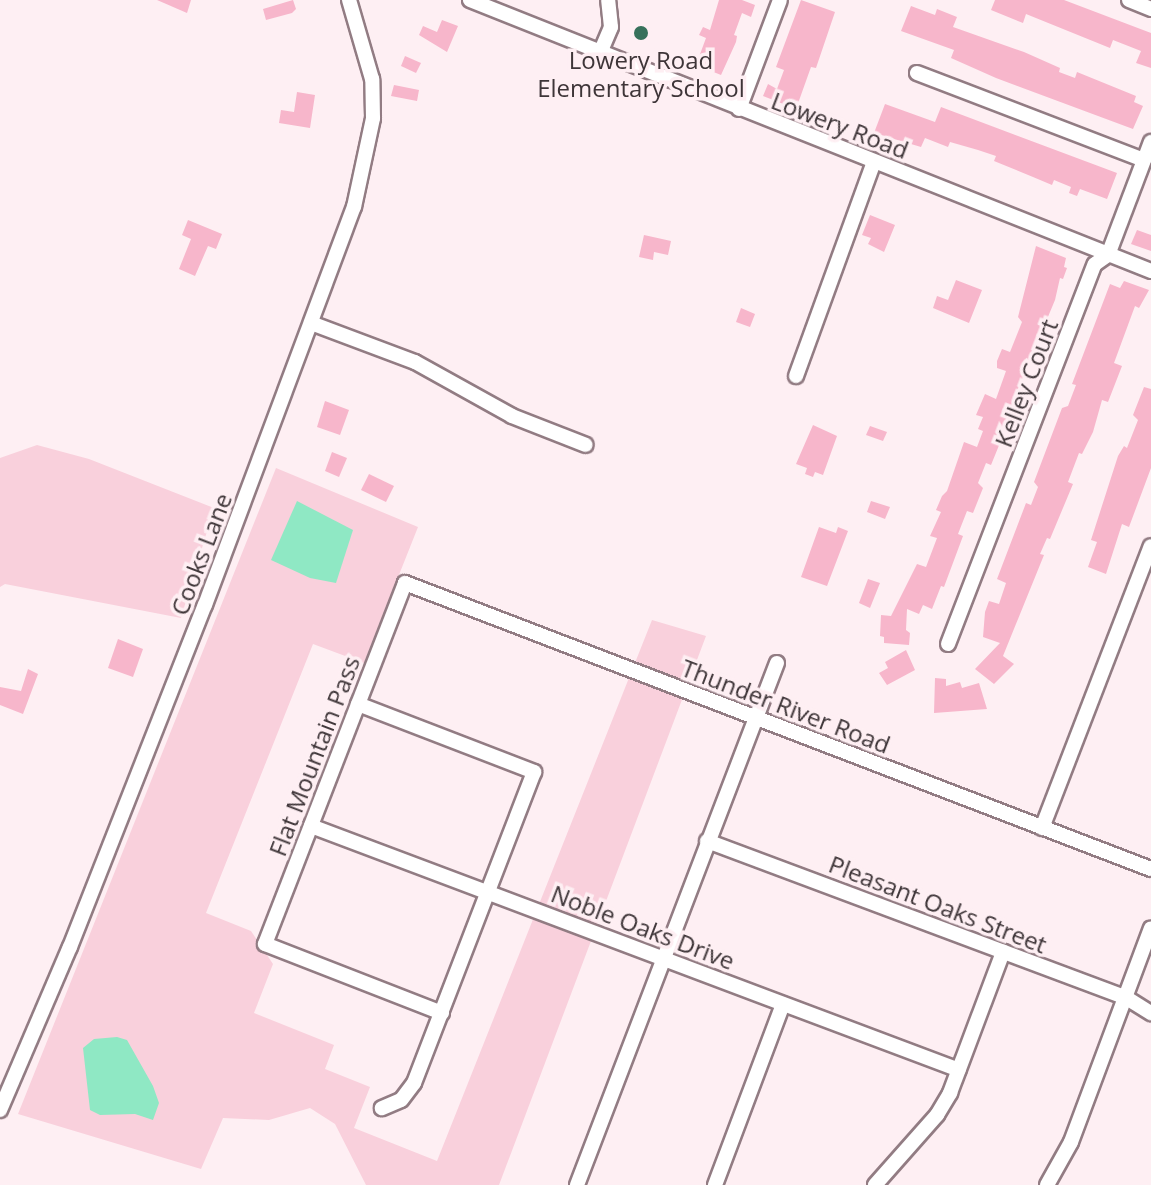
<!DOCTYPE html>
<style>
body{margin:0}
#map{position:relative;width:1151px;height:1185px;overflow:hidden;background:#feeff3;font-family:"Open Sans",sans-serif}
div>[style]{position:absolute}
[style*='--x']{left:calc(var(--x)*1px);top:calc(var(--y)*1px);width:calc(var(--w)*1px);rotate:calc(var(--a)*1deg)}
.green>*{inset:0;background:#f9d0dc}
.water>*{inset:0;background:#8fe8c4}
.building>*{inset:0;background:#f7b6cb}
.roads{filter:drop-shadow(2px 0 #927c83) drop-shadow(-2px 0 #927c83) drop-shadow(0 2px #927c83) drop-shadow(0 -2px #927c83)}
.minor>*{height:14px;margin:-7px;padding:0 7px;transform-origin:7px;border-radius:7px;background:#fff}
.dots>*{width:22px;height:22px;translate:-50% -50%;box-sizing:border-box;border:4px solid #feeff3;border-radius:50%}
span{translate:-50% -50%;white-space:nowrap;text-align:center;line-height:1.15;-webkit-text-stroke:7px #feeff3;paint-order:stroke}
.poi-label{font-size:24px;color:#3e3538}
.street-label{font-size:24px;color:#3e3538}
</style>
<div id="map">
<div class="green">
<i style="clip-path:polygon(37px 445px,89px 459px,214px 508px,181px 618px,5px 584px,0 587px,0 458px)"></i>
<i style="clip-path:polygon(276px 468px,418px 527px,364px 663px,313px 644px,206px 913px,251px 931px,273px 964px,254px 1013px,334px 1045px,325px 1069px,370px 1087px,354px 1128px,437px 1161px,652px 620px,706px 636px,499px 1185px,366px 1185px,335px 1124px,310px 1108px,269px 1120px,223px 1118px,201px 1169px,18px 1114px)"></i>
</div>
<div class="water">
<i style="clip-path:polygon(297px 501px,353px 530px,336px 583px,310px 578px,271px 560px)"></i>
<i style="clip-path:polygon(117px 1037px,127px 1040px,153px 1086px,159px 1103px,153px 1120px,135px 1114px,100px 1115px,90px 1110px,83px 1048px,94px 1039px)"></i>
</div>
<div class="building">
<i style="clip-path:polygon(157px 0,191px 0,187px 13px)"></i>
<i style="clip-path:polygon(293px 0,296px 9px,292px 13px,266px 20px,263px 9px)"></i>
<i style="clip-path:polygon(719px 0,742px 0,755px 5px,751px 17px,742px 13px,734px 35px,737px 36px,736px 42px,721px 75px,696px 65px,706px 38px,699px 35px,703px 27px,710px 30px)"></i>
<i style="clip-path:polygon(801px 0,835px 12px,816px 68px,811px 67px,796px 109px,763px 96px,768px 84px,777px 89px,784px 70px,776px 67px)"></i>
<i style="clip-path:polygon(995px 0,1064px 0,1151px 33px,1151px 68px,1136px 63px,1141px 51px,1113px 40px,1110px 48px,1026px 14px,1023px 23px,991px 10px)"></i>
<i style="clip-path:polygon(911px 6px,935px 15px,937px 9px,957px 17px,953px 27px,1024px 52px,1060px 68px,1059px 72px,1075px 78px,1077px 72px,1136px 96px,1134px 102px,1143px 106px,1133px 129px,996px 78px,951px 58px,954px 50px,901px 31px)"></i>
<i style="clip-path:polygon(442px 20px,458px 26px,447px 52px,419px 35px,423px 26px,437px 32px)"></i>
<i style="clip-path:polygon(405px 56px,421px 63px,416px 73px,401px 66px)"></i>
<i style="clip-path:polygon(394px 85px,419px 90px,417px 101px,391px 96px)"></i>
<i style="clip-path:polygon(297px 92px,315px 95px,310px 128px,279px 123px,281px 110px,294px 112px)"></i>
<i style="clip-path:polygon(885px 104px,935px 122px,941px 107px,1117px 173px,1107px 199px,1080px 189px,1077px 196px,1069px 193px,1071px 187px,1054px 180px,1052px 185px,1033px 177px,994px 161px,996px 156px,978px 150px,950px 142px,948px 147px,925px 138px,921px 147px,874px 133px)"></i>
<i style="clip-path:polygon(870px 215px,895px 225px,884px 252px,868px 244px,871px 238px,862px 235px)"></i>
<i style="clip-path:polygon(188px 220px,222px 234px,216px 249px,208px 246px,195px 276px,179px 269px,191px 239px,182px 235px)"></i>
<i style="clip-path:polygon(1137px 230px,1151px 235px,1151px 251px,1131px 244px)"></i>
<i style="clip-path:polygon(644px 235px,671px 241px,668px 255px,654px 252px,653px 260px,639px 257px)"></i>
<i style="clip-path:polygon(1036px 246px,1066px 258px,1064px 267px,1067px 268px,1063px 279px,1060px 278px,1055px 300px,1017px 391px,1011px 416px,991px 465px,986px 463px,978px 483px,983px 488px,973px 513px,967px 511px,958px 534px,963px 536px,944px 587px,941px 586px,932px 609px,923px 605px,919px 614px,907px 609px,906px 630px,910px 633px,909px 645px,884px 643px,884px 637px,880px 636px,881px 615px,891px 616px,917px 564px,926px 567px,937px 538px,930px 536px,941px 512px,936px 510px,942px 496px,947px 491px,964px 442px,977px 447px,983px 431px,978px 429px,983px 417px,976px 415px,985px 394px,996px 399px,1006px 371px,997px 368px,997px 361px,1002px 349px,1010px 352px,1022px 322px,1018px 317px)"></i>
<i style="clip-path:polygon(956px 280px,982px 290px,969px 323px,933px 308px,937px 296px,948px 300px)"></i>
<i style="clip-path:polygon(1124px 281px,1149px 290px,1139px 308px,1135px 306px,1114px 363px,1122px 366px,1108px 402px,1102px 400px,1093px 432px,1082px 454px,1079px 453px,1068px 482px,1073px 484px,1050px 539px,1047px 538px,1040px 554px,1044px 555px,1003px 656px,1014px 664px,994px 684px,975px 669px,1000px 643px,983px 637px,985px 612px,989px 601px,999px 604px,1006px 583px,997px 579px,1026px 503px,1031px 505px,1038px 487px,1034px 482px,1062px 408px,1068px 406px,1076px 385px,1072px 384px,1110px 284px,1120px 288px)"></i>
<i style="clip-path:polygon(741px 308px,755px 314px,750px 327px,736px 322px)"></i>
<i style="clip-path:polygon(1144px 387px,1151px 389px,1151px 468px,1129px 527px,1122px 524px,1106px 574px,1088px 567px,1097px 542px,1091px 540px,1118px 456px,1124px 446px,1127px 448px,1138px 420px,1133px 415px)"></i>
<i style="clip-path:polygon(325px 401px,349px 410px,340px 435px,317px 427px)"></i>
<i style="clip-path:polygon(813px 425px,837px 436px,823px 475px,815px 472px,813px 477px,805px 474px,807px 468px,796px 464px)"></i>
<i style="clip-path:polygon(870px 426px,887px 432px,883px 441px,866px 435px)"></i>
<i style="clip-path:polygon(332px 452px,347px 458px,339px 477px,325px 471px)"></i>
<i style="clip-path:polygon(369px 474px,394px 486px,386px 502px,361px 490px)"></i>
<i style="clip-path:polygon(871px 501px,890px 507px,885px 519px,867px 512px)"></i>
<i style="clip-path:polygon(819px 527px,836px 533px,838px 527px,848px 531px,827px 586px,801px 577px)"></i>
<i style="clip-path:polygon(868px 579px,880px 583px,870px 608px,859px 603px)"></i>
<i style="clip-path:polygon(118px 639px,143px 649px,133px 677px,108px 668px)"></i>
<i style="clip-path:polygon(906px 650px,915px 670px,887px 685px,879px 673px,888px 668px,885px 662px)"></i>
<i style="clip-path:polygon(28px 669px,38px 674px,23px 714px,0 705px,0 687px,21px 691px)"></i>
<i style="clip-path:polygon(935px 678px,946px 679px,946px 686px,960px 682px,962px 688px,979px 683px,987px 709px,934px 713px)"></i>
</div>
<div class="roads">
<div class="minor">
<i style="--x:470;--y:0;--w:733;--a:21.7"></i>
<i style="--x:1129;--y:0;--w:24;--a:22"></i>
<i style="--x:600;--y:53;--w:28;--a:-67"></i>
<i style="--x:611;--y:27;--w:27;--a:-96"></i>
<i style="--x:917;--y:73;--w:243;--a:21"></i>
<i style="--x:739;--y:109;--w:116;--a:-69.4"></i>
<i style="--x:311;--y:323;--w:111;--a:20.6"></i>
<i style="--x:415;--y:362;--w:111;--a:29.1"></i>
<i style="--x:512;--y:416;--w:79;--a:21.4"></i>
<i style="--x:796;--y:376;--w:228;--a:-70"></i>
<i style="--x:948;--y:644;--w:407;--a:-68.9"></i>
<i style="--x:1095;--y:264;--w:16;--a:-35"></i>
<i style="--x:1108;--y:255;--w:121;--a:-69.2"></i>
<i style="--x:358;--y:704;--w:189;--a:21.1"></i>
<i style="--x:534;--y:772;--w:333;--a:111.1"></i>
<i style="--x:414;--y:1083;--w:21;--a:127"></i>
<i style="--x:401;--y:1100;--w:21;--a:157"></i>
<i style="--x:311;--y:826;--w:692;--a:20.63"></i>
<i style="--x:1042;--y:828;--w:302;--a:-68.9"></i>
<i style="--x:707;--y:841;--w:446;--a:20.5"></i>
<i style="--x:1125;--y:997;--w:31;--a:32"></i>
<i style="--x:442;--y:1013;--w:190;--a:-158.7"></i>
<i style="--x:265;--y:944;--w:387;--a:-68.8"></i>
<i style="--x:405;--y:583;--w:799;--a:20.98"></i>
<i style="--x:0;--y:1110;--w:177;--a:-66.8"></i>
<i style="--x:70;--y:947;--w:368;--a:-68.5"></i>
<i style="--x:205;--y:605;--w:425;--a:-69.5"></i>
<i style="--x:354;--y:207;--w:91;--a:-77.9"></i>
<i style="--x:373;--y:118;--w:39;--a:-91"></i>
<i style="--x:372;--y:79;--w:82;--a:-106.2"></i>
<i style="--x:577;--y:1185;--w:559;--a:-69.04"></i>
<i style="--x:715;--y:1185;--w:193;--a:-69.4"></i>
<i style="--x:875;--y:1185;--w:94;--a:-48.5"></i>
<i style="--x:937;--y:1115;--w:26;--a:-59"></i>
<i style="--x:950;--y:1093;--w:151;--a:-69.4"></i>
<i style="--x:1047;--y:1185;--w:49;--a:-60.8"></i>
<i style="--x:1071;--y:1142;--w:228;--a:-69.5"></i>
</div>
</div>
<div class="dots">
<i style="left:641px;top:33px;background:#37715b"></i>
</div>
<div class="poi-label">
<span style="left:641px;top:74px">Lowery Road<br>Elementary School</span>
</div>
<div class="street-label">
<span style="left:840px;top:125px;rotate:21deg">Lowery Road</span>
<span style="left:1026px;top:383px;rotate:-69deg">Kelley Court</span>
<span style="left:201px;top:554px;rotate:-69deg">Cooks Lane</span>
<span style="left:786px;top:706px;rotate:21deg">Thunder River Road</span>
<span style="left:314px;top:756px;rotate:-69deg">Flat Mountain Pass</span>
<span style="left:938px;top:904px;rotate:21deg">Pleasant Oaks Street</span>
<span style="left:643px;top:927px;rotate:21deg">Noble Oaks Drive</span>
</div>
</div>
